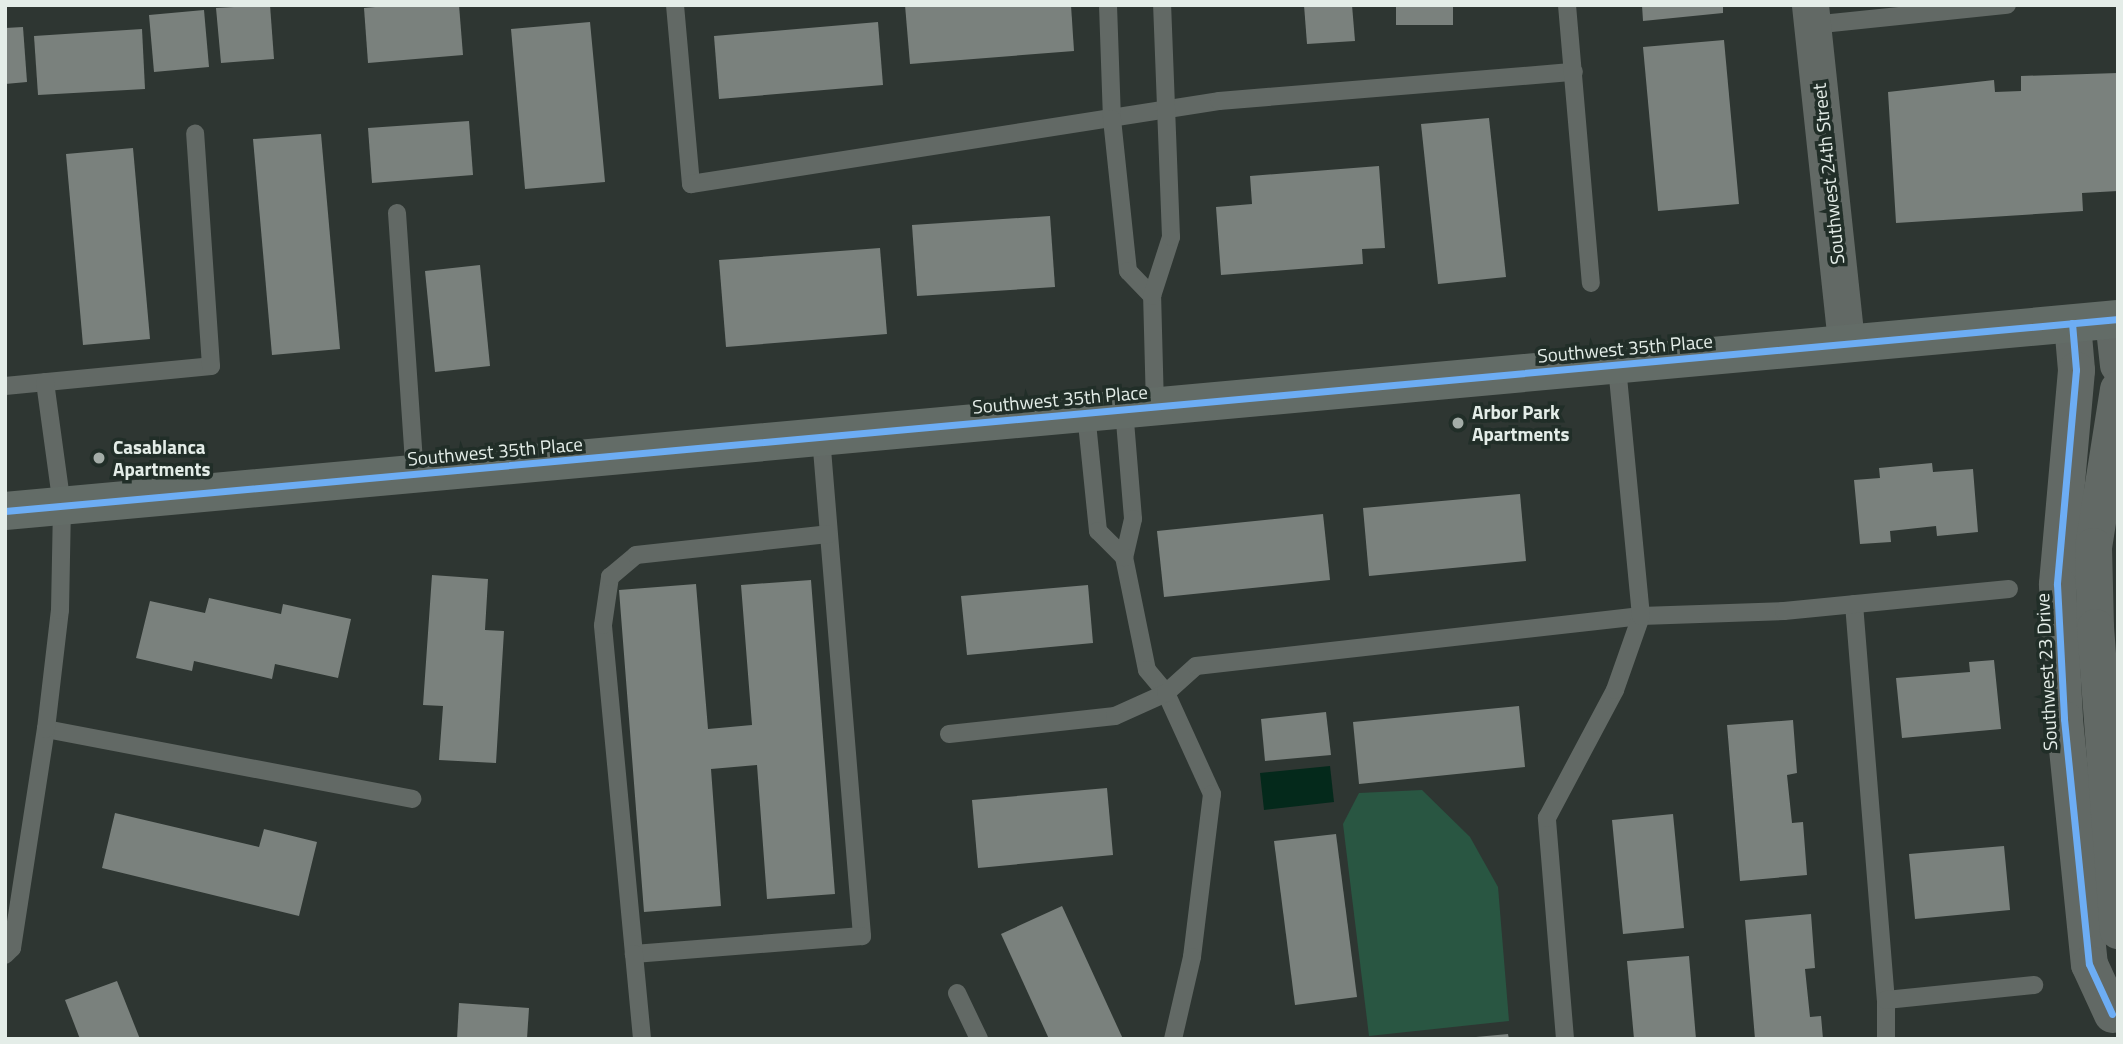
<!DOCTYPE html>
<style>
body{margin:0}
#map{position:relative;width:2123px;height:1044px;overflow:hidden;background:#2e3632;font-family:"Titillium Web",sans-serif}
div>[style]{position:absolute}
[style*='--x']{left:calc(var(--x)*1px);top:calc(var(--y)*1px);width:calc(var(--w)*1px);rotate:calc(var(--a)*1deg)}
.green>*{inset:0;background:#295642}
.water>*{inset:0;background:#04291b}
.building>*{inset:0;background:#7a817d}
.lane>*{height:18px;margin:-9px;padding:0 9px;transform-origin:9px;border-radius:9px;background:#626965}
.street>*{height:37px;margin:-18.5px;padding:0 18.5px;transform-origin:18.5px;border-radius:18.5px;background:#626965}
.secondary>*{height:38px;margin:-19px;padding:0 19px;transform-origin:19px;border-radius:19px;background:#636c67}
.cycleway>*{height:7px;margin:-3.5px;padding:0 3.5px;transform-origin:3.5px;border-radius:3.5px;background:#6dadf4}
.dots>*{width:19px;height:19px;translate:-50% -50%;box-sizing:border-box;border:4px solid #212e28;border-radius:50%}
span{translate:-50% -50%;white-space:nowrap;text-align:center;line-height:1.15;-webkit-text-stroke:7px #212e28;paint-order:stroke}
.street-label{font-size:19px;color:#e4ede8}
.poi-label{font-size:19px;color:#e4ede8;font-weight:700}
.left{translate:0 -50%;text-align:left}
.frame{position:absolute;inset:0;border:7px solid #e4ede8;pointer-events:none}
</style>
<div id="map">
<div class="green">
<i style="clip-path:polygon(1422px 790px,1470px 837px,1498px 887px,1509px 1021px,1369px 1036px,1343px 824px,1359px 793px)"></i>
</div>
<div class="water">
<i style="clip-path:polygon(1330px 766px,1334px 802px,1264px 810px,1260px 773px)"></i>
</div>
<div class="building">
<i style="clip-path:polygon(270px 5px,274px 59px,221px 63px,216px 8px)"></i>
<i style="clip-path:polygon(398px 5px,459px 5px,463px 55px,368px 63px,364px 8px)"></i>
<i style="clip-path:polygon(905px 5px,1071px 5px,1074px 51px,910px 64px)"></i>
<i style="clip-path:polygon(1304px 5px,1352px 5px,1355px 41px,1307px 44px)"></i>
<i style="clip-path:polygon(1396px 5px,1453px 5px,1453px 25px,1396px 25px)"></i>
<i style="clip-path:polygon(1642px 5px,1723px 5px,1723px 13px,1643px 21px)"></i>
<i style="clip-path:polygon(204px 10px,209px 67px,154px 72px,149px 15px)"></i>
<i style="clip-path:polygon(590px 22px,605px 182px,525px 189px,511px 29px)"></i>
<i style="clip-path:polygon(878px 22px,883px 85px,719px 99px,714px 36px)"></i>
<i style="clip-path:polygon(23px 27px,27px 82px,5px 84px,5px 28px)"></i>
<i style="clip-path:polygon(142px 29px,145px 89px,38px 95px,34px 36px)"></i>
<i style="clip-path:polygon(1724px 40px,1739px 204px,1658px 211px,1643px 47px)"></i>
<i style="clip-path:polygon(2118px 73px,2118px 191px,2082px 193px,2083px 211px,1896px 223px,1888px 92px,1994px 80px,1995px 92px,2021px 91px,2021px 76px)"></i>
<i style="clip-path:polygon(1489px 118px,1506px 277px,1438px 284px,1421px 124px)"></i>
<i style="clip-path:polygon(469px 121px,473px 175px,372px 183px,368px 128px)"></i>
<i style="clip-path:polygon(321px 134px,340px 349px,272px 355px,253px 139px)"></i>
<i style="clip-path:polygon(133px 148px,150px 339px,83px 345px,66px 154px)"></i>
<i style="clip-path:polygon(1379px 166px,1385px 248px,1362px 249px,1363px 264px,1221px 275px,1216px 207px,1252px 204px,1250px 176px)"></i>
<i style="clip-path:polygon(1050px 216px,1055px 287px,917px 296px,912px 225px)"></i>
<i style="clip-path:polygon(880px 248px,887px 334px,726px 347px,719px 260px)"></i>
<i style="clip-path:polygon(480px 265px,490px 366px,435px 372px,425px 271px)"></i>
<i style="clip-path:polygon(1932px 463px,1933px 472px,1973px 469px,1978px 532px,1937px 536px,1936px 526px,1890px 531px,1891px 542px,1860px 544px,1854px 480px,1880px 478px,1879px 468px)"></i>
<i style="clip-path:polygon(1520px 494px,1526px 561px,1369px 576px,1363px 508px)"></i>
<i style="clip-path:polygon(1323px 514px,1330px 580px,1164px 597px,1157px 531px)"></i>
<i style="clip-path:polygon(432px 575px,488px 579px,485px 630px,504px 631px,496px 763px,439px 760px,443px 706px,423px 705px)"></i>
<i style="clip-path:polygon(811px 580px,835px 894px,767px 899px,757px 765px,711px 769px,721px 906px,644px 912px,619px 590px,696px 584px,708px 729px,752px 725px,741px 585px)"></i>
<i style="clip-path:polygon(1088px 585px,1093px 643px,967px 655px,961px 596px)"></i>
<i style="clip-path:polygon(209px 598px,281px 614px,283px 604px,351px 619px,338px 678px,275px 664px,272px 679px,194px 661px,192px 671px,136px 658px,150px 601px,205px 613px)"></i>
<i style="clip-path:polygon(1994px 660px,2001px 729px,1902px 738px,1896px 678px,1970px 672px,1969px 662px)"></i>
<i style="clip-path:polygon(1519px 706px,1525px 767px,1359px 784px,1353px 722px)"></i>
<i style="clip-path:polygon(1326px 712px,1331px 755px,1265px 761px,1261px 719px)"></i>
<i style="clip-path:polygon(1793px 720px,1797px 773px,1787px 775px,1792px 823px,1803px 822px,1807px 875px,1740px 881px,1727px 725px)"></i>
<i style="clip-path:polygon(1107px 788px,1113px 855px,978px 868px,972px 800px)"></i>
<i style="clip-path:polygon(115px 813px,259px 847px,264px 829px,317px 842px,299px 916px,102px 868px)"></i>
<i style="clip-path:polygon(1673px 814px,1684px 928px,1623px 934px,1612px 820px)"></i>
<i style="clip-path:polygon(1336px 834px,1357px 997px,1295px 1005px,1274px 841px)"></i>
<i style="clip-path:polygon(2004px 846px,2010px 910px,1915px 919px,1909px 854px)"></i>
<i style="clip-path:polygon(1062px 906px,1123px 1039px,1049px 1039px,1001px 934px)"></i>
<i style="clip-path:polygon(1811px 914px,1815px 968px,1805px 969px,1810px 1017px,1821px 1016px,1823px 1039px,1755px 1039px,1745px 920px)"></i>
<i style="clip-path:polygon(1689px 956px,1696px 1039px,1634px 1039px,1627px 961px)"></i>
<i style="clip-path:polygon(117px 981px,140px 1039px,80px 1039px,65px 1000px)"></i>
<i style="clip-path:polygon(459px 1003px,529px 1008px,527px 1039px,457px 1039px)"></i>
<i style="clip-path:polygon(1508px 1034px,1509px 1039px,1476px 1039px,1476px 1037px)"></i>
</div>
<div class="lane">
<i style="--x:675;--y:5;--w:180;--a:84.9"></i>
<i style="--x:691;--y:184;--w:534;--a:-8.93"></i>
<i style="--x:1219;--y:101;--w:356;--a:-4.7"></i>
<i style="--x:1108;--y:5;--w:114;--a:88"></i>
<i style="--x:1112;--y:119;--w:153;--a:84"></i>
<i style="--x:1128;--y:271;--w:35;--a:46"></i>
<i style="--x:1567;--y:5;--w:279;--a:85.1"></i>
<i style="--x:1812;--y:25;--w:196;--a:-5.9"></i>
<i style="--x:397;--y:213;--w:262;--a:86.1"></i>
<i style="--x:5;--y:386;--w:207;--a:-5.5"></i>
<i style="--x:211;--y:366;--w:233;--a:-93.9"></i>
<i style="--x:1155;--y:407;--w:111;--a:-91.5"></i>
<i style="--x:1152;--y:296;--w:62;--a:-72.1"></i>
<i style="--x:1171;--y:237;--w:232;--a:-92.2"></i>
<i style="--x:1124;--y:409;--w:110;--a:85.3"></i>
<i style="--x:1133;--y:519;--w:39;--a:103"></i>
<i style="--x:1124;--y:557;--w:115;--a:78.5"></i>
<i style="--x:1147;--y:670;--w:30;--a:50"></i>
<i style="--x:1166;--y:693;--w:111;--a:65.5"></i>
<i style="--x:1212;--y:794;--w:164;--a:97"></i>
<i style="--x:1192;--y:957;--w:84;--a:103"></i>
<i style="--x:1086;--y:413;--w:119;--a:84.2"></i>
<i style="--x:1098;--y:531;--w:37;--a:45"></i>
<i style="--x:821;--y:437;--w:501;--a:85.3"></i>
<i style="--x:862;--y:936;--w:229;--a:175.5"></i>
<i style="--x:634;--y:954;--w:330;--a:-95.4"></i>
<i style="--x:603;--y:625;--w:49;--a:-81.7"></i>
<i style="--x:610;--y:577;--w:34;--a:-40"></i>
<i style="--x:636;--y:555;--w:193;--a:-6.2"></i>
<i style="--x:1854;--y:604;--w:397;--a:85.4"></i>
<i style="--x:1886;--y:1000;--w:39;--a:90"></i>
<i style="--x:46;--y:729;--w:373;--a:10.8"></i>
<i style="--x:949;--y:734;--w:167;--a:-6.2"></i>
<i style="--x:1115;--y:716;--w:56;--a:-24.3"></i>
<i style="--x:1166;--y:693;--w:40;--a:-42"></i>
<i style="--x:1196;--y:666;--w:448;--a:-6.4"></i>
<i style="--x:1641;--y:616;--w:143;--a:-2"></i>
<i style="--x:1784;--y:611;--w:226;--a:-5.6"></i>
<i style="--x:634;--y:954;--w:85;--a:84.6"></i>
<i style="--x:5;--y:955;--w:10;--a:-45"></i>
<i style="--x:12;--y:948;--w:222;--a:-81.2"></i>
<i style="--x:46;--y:729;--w:120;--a:-83.3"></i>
<i style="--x:60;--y:610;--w:104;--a:-88.9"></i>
<i style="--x:62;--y:506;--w:125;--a:-97.8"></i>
<i style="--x:957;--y:993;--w:51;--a:64.4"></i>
<i style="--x:1886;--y:1000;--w:149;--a:-5.8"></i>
<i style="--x:1565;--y:1039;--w:222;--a:-94.7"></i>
<i style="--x:1547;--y:818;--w:145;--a:-62"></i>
<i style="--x:1615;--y:690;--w:78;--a:-70.6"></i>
<i style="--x:1641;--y:616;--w:252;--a:-95.5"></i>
</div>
<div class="street">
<i style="--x:1810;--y:5;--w:340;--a:83.9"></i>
<i style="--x:2113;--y:319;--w:46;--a:83.8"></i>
<i style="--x:2072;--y:323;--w:47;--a:85.1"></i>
<i style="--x:2076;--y:370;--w:215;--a:95.1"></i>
<i style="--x:2057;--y:584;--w:135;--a:87"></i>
<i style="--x:2064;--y:719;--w:246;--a:84.2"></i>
<i style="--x:2089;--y:964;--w:55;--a:65.3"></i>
<i style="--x:2118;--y:389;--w:159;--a:99"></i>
<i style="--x:2093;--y:546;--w:81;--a:88.6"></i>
<i style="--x:2095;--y:627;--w:304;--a:85.7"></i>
</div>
<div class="secondary">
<i style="--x:5;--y:511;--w:2122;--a:-5.19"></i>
</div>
<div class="cycleway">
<i style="--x:2072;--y:323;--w:47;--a:85.1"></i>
<i style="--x:2076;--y:370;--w:215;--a:95.1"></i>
<i style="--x:2057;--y:584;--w:135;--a:87"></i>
<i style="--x:2064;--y:719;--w:246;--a:84.2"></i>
<i style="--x:2089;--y:964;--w:55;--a:65.3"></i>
<i style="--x:5;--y:511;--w:2122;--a:-5.19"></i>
</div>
<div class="dots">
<i style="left:1458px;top:423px;background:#a4ada8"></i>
<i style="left:99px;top:458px;background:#a4ada8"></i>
</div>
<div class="street-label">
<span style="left:1828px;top:174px;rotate:-96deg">Southwest 24th Street</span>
<span style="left:1625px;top:348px;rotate:-5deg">Southwest 35th Place</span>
<span style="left:1060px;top:399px;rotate:-5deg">Southwest 35th Place</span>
<span style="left:495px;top:451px;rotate:-5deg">Southwest 35th Place</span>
<span style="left:2046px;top:672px;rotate:-93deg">Southwest 23 Drive</span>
</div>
<div class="poi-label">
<span class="left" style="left:1472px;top:423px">Arbor Park<br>Apartments</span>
<span class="left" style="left:113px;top:458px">Casablanca<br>Apartments</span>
</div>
<div class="frame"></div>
</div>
